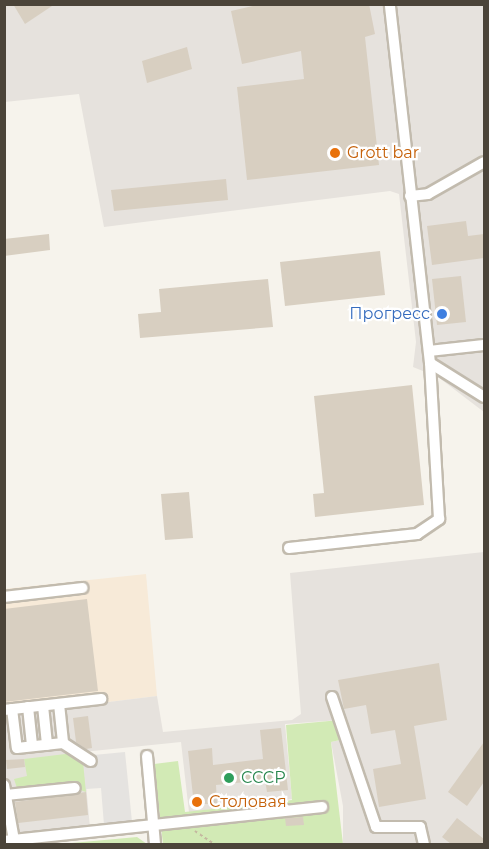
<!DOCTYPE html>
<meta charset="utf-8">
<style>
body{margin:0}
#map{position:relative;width:489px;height:849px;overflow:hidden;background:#f6f3ec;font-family:Montserrat,sans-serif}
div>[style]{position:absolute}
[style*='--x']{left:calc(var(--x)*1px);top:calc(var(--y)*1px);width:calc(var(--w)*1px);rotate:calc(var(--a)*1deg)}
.commercial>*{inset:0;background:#f7ead8}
.industrial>*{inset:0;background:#e6e2dd}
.green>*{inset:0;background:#d2eab5}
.parking>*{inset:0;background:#e5e3e0}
.building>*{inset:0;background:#d8cfc1}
.path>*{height:1.5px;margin-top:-0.75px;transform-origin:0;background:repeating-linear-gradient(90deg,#c4b79f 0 3px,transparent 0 6px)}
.roads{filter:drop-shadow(2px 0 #c2bbae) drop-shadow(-2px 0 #c2bbae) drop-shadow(0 2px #c2bbae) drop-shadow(0 -2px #c2bbae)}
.minor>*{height:10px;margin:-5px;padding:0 5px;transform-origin:5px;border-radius:5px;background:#fff}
.dots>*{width:16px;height:16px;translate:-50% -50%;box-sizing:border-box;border:3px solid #fff;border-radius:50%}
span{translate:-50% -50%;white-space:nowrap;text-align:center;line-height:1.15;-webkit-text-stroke:4.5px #fff;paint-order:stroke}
.food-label{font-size:16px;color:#c56008}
.left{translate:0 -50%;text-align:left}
.shop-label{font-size:16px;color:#366cbe}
.right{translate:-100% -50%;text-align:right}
.leisure-label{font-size:16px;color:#27864d}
.frame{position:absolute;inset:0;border:6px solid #4b4439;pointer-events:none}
</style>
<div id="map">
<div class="commercial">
<i style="clip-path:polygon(146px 574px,157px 696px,5px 715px,4px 589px)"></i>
</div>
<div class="industrial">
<i style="clip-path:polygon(5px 5px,484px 5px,484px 412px,438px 377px,413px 367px,416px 342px,399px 194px,390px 191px,104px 227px,79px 94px,5px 102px)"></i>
<i style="clip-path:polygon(484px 552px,484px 844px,343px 844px,343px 806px,331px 742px,340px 740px,340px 720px,285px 724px,292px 799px,189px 812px,181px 742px,83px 752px,90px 828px,6px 836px,4px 715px,157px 696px,163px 732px,292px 720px,301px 714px,290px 573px)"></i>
</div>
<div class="green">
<i style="clip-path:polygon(340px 720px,340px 740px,331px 742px,343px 844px,163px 844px,154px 764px,178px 761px,185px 812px,292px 800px,286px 725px)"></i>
<i style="clip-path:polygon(82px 752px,86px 792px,74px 788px,19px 794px,14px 779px,27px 776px,24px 759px)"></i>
<i style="clip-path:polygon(137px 837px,147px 844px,61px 844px)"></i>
</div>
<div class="parking">
<i style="clip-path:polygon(125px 752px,132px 822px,104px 825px,101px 788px,86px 789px,83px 756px)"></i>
</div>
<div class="building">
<i style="clip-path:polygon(13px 4px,55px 4px,25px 24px)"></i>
<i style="clip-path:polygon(261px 4px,369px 4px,375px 34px,365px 37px,379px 165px,247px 180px,237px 87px,304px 79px,301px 51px,242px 64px,231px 11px)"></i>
<i style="clip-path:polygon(187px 47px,192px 69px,147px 83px,142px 61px)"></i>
<i style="clip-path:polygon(226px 179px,228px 200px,114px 211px,111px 190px)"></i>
<i style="clip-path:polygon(466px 221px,468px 236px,484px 234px,484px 258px,432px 265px,427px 226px)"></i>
<i style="clip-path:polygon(49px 234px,50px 250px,4px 256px,4px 239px)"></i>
<i style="clip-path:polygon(380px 251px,385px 295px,285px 306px,280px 262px)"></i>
<i style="clip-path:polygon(461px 276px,466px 322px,437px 325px,432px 279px)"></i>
<i style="clip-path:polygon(268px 279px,273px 327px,140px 338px,138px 314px,161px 312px,159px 289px)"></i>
<i style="clip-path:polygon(412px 385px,424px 505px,315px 517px,313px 494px,324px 493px,314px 396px)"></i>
<i style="clip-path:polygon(189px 492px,193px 538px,165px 540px,161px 494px)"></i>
<i style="clip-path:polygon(87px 599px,98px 691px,4px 702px,4px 609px)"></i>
<i style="clip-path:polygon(439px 663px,447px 720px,414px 726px,426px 799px,379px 807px,373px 769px,401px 764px,395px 730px,371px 734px,366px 705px,344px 709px,338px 680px)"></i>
<i style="clip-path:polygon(88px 716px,92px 748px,86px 749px,76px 742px,73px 718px)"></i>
<i style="clip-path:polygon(281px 728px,288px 790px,267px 792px,265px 780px,216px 785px,217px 803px,194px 805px,188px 751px,212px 748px,213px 765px,263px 759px,260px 730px)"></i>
<i style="clip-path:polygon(484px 742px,484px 782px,467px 806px,448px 792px)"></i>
<i style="clip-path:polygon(24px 759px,25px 767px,7px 769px,6px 760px)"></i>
<i style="clip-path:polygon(86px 792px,88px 815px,18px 823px,15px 802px)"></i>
<i style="clip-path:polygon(303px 817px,304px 825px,286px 826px,285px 818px)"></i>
<i style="clip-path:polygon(457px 818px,484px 839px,484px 844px,451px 844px,442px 837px)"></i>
</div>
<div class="path">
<i style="--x:195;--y:831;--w:23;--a:34"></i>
</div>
<div class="roads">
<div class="minor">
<i style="--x:410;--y:196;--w:18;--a:-6"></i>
<i style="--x:428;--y:194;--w:64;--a:-29.7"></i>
<i style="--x:429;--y:351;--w:55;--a:-6.2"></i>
<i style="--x:430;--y:363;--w:64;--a:32.2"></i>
<i style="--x:289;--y:548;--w:129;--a:-6.2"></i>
<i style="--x:417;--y:534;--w:27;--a:-34"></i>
<i style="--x:439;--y:519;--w:156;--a:-93.3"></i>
<i style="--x:430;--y:363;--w:361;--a:-96.4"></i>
<i style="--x:4;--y:597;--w:79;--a:-6.6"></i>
<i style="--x:332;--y:697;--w:137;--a:71.3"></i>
<i style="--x:376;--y:827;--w:44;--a:0"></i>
<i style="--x:420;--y:827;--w:17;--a:77"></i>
<i style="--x:59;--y:704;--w:39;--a:84"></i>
<i style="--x:43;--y:706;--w:39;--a:84"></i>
<i style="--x:28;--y:707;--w:39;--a:84"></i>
<i style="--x:12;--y:709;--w:39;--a:83"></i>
<i style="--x:17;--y:748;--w:46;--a:-6.2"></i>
<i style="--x:63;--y:743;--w:33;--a:33"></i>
<i style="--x:4;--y:710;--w:98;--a:-6.5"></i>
<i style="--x:147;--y:756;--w:88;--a:84.8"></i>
<i style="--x:4;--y:785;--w:56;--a:79.7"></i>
<i style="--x:6;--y:795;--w:69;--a:-5.8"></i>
<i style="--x:4;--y:841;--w:320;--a:-6.1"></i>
</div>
</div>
<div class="dots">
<i style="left:335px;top:153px;background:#e8710a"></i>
<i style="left:442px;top:314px;background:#3f7fe0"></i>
<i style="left:229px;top:778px;background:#2e9e5b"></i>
<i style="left:197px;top:802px;background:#e8710a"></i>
</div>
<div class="food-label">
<span class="left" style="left:347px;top:153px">Grott bar</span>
<span class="left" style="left:209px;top:802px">Столовая</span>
</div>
<div class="shop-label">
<span class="right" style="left:430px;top:314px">Прогресс</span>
</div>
<div class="leisure-label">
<span class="left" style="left:241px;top:778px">СССР</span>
</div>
<div class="frame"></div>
</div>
